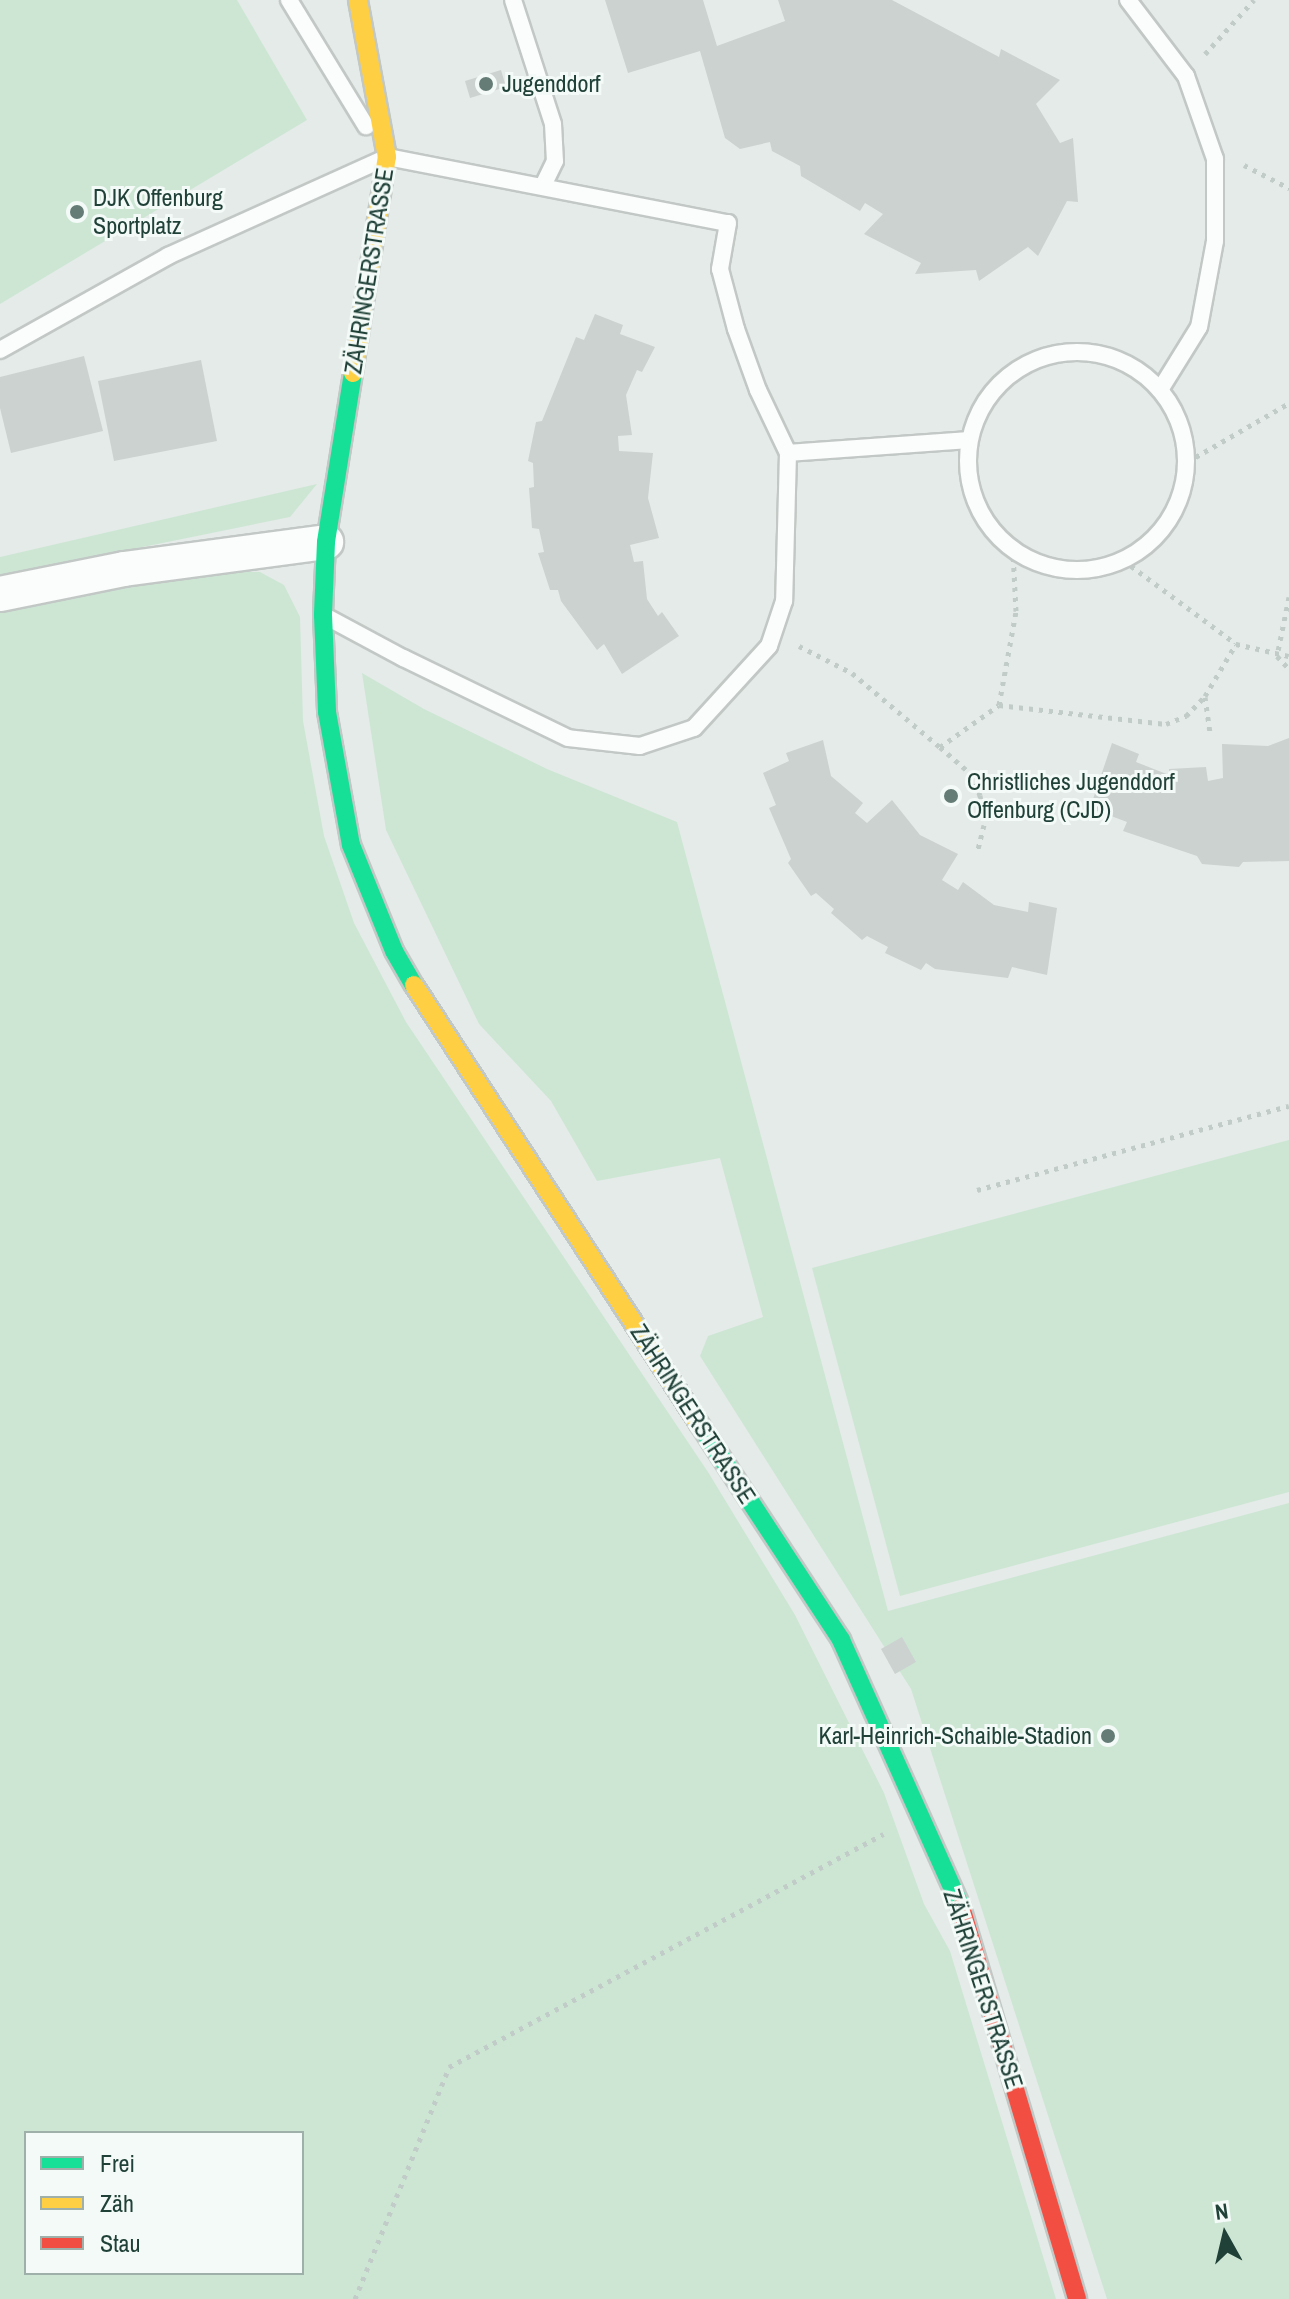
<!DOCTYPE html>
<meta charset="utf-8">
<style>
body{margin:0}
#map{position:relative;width:1289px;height:2299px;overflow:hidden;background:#e5ebe8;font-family:"Archivo Narrow",sans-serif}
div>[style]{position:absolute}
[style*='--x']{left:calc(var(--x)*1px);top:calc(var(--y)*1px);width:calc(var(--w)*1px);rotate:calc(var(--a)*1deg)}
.green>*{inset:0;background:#cde6d4}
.building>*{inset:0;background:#ccd2d0}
.path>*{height:5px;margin-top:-2.5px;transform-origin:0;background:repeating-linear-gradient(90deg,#c1cbc8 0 4px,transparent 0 10px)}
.roads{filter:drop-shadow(2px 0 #c2c8c5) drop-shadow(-2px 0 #c2c8c5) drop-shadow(0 2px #c2c8c5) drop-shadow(0 -2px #c2c8c5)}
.lane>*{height:16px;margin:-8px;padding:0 8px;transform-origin:8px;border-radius:8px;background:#fbfcfc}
.lane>.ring{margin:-8px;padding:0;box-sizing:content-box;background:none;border:16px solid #fbfcfc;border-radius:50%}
.street>*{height:34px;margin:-17px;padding:0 17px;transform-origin:17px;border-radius:17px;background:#fbfcfc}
.fast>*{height:18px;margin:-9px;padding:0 9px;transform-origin:9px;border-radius:9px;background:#16e098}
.slow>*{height:18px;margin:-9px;padding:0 9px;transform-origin:9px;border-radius:9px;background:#ffcf43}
.jam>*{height:18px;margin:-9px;padding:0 9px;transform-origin:9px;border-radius:9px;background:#f24e42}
.dots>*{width:22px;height:22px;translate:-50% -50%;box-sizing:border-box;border:4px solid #f3faf7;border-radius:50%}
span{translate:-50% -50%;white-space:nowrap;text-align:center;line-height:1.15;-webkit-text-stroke:6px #f3faf7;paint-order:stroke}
.poi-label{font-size:24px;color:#204138}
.left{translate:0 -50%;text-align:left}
.right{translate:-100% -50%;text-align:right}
.street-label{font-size:24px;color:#204138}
.legend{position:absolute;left:24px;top:2131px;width:280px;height:144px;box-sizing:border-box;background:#f3faf7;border:2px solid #9fb0ab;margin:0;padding:10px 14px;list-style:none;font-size:24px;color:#204138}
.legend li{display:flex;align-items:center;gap:16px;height:40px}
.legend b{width:40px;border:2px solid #9fb0ab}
.north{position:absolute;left:1185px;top:2195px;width:80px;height:80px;-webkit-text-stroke:6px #f3faf7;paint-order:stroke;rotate:352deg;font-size:22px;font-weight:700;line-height:32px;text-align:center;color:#204138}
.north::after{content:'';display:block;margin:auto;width:28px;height:36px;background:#204138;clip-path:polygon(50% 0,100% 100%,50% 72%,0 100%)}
</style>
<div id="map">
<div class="green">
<i style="clip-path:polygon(0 0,237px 0,307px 120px,0 304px)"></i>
<i style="clip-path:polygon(317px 484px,290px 517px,0 576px,0 557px)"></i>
<i style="clip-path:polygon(evenodd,224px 571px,260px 572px,284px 585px,300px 617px,303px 721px,324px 836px,354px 923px,406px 1022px,708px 1472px,795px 1615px,884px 1793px,924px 1904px,950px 1951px,1056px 2299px,0 2299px,0 608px,118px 585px,224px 571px,26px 2133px,302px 2133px,302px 2273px,26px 2273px,26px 2133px)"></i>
<i style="clip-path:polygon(362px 673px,424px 709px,547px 769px,677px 822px,888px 1611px,1289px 1503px,1289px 2299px,1107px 2299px,911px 1689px,700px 1356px,708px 1336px,763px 1317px,720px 1158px,597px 1181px,551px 1101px,479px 1024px,386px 830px)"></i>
<i style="clip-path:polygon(1289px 1140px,1289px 1492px,900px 1596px,812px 1268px)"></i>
</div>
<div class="building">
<i style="clip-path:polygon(605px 0,703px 0,717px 46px,785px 21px,778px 0,892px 0,999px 57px,1001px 49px,1060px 80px,1036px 104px,1060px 143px,1073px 138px,1078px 202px,1067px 201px,1038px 256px,1028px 247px,979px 281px,976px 270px,915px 274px,921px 263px,864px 234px,883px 214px,865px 203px,860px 211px,801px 176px,800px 166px,772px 151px,770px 142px,740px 149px,725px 138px,700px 51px,628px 73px)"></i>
<i style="clip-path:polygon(501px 70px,506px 87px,470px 98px,465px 81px)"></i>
<i style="clip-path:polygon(595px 314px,623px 325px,620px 334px,655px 347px,642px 372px,637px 370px,626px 395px,632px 435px,618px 436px,619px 451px,653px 453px,648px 498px,659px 538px,630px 545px,634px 562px,643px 561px,647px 599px,658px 616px,662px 612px,679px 636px,622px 674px,604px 644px,597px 650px,561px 601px,558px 590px,550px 590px,538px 553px,544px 552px,539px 529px,532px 528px,529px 488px,534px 487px,533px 463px,528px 461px,536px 422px,542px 421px,576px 337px,584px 340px)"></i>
<i style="clip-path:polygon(84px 356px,103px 431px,11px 453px,0 408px,0 377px)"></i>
<i style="clip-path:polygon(201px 360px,217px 441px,114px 461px,98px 381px)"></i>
<i style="clip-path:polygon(1289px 738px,1289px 861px,1243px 862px,1239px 867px,1202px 864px,1197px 856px,1123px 831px,1127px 822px,1090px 808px,1112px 743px,1139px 754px,1136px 762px,1169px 775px,1169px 769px,1206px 767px,1208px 781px,1223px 778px,1222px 744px,1268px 746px)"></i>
<i style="clip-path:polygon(823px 740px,831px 776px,863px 803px,855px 813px,867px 823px,892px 800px,920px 835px,958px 854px,942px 880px,958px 890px,963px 882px,994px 905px,1028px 912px,1029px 902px,1057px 908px,1047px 975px,1012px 967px,1008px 978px,935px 969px,926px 963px,921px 970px,885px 953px,888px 947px,867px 936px,862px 940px,831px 913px,834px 909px,816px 893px,811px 896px,788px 863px,791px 859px,769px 808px,776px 805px,763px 773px,789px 761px,786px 753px)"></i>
<i style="clip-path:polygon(902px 1637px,916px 1662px,895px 1674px,881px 1649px)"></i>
</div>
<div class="path">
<i style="--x:1205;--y:54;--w:73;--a:-47.8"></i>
<i style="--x:1244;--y:165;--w:51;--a:27.1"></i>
<i style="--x:1187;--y:462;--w:118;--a:-30"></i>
<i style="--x:1123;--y:560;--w:141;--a:36.6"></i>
<i style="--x:1236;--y:644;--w:54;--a:12.8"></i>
<i style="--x:1289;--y:597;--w:60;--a:101.5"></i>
<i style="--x:1277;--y:656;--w:18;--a:47"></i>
<i style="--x:799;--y:646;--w:59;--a:27"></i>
<i style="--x:852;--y:673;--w:115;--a:40.1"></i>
<i style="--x:940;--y:747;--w:72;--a:-35.4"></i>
<i style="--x:999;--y:705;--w:96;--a:-79.7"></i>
<i style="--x:1016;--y:611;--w:60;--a:-92.9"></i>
<i style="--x:1205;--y:697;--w:37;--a:82"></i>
<i style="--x:999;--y:705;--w:168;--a:6.5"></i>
<i style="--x:1166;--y:724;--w:22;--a:-22"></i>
<i style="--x:1186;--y:716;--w:28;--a:-46"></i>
<i style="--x:1205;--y:696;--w:61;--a:-59.2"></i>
<i style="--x:940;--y:747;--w:41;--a:41.1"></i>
<i style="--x:971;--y:774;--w:23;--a:67"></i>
<i style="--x:980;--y:795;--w:30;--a:82"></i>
<i style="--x:984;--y:825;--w:29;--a:104"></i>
<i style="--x:977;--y:1190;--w:323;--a:-15.1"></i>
<i style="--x:355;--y:2299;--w:250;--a:-67.9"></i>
<i style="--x:449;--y:2067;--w:493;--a:-28.2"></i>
</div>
<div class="roads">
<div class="lane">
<i style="--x:289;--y:0;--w:148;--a:58.6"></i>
<i style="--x:513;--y:0;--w:130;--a:72.1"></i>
<i style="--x:553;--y:124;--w:37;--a:87"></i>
<i style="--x:555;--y:161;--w:28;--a:116"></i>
<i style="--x:1128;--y:0;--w:96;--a:52.7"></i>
<i style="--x:1186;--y:76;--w:88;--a:70.7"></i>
<i style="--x:1215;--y:159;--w:82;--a:90"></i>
<i style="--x:1215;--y:241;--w:87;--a:100.5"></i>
<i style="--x:1199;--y:327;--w:74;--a:121.8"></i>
<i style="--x:0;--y:350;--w:193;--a:-29.2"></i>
<i style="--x:168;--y:256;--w:240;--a:-24.3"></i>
<i style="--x:387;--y:157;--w:347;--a:11"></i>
<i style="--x:728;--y:223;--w:47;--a:99.9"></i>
<i style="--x:720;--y:269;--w:62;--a:75.1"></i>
<i style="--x:736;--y:329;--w:65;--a:70.2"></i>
<i style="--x:758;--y:390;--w:70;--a:64.5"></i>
<i style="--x:788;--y:453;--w:148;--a:91.5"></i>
<i style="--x:784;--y:601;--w:47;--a:108.4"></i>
<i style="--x:769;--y:646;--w:111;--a:132.4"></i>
<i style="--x:694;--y:728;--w:57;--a:161.6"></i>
<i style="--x:640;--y:746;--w:72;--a:-173.7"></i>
<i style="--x:568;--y:738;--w:183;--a:-154.1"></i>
<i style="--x:403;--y:658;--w:86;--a:-151.7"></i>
<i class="ring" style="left:968px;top:352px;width:202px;height:202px"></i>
<i style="--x:788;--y:453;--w:181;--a:-4.1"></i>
</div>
<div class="street">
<i style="--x:0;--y:594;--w:126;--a:-11.4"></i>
<i style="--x:124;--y:569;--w:204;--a:-7.6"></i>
</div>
<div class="fast">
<i style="--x:353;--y:373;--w:171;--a:99.1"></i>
<i style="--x:326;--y:542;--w:73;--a:92.4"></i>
<i style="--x:323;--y:615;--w:97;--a:87.6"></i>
<i style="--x:327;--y:712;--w:135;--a:79.8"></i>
<i style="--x:351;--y:845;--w:114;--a:67.9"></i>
<i style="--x:394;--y:951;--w:39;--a:60"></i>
<i style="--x:698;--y:1422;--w:261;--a:56.7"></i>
<i style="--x:841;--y:1640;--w:293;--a:65.8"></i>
</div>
<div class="slow">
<i style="--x:353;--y:373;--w:219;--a:-81.1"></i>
<i style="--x:387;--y:157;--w:160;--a:-100.5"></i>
<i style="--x:414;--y:985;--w:521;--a:56.98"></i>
</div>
<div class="jam">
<i style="--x:961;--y:1907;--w:409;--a:73.5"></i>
</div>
</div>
<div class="dots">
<i style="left:486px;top:84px;background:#657c76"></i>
<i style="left:77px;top:212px;background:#657c76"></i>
<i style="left:951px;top:796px;background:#657c76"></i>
<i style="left:1108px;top:1736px;background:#657c76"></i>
</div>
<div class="poi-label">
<span class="left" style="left:502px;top:84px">Jugenddorf</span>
<span class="left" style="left:93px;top:212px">DJK Offenburg<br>Sportplatz</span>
<span class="left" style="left:967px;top:796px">Christliches Jugenddorf<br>Offenburg (CJD)</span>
<span class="right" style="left:1092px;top:1736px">Karl-Heinrich-Schaible-Stadion</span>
</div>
<div class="street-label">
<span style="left:369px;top:271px;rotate:-81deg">ZÄHRINGERSTRASSE</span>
<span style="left:693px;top:1414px;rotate:57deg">ZÄHRINGERSTRASSE</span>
<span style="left:983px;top:1989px;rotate:72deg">ZÄHRINGERSTRASSE</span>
</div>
<ul class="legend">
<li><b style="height:10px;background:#16e098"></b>Frei</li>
<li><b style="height:10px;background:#ffcf43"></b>Zäh</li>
<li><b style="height:10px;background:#f24e42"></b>Stau</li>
</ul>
<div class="north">N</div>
</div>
